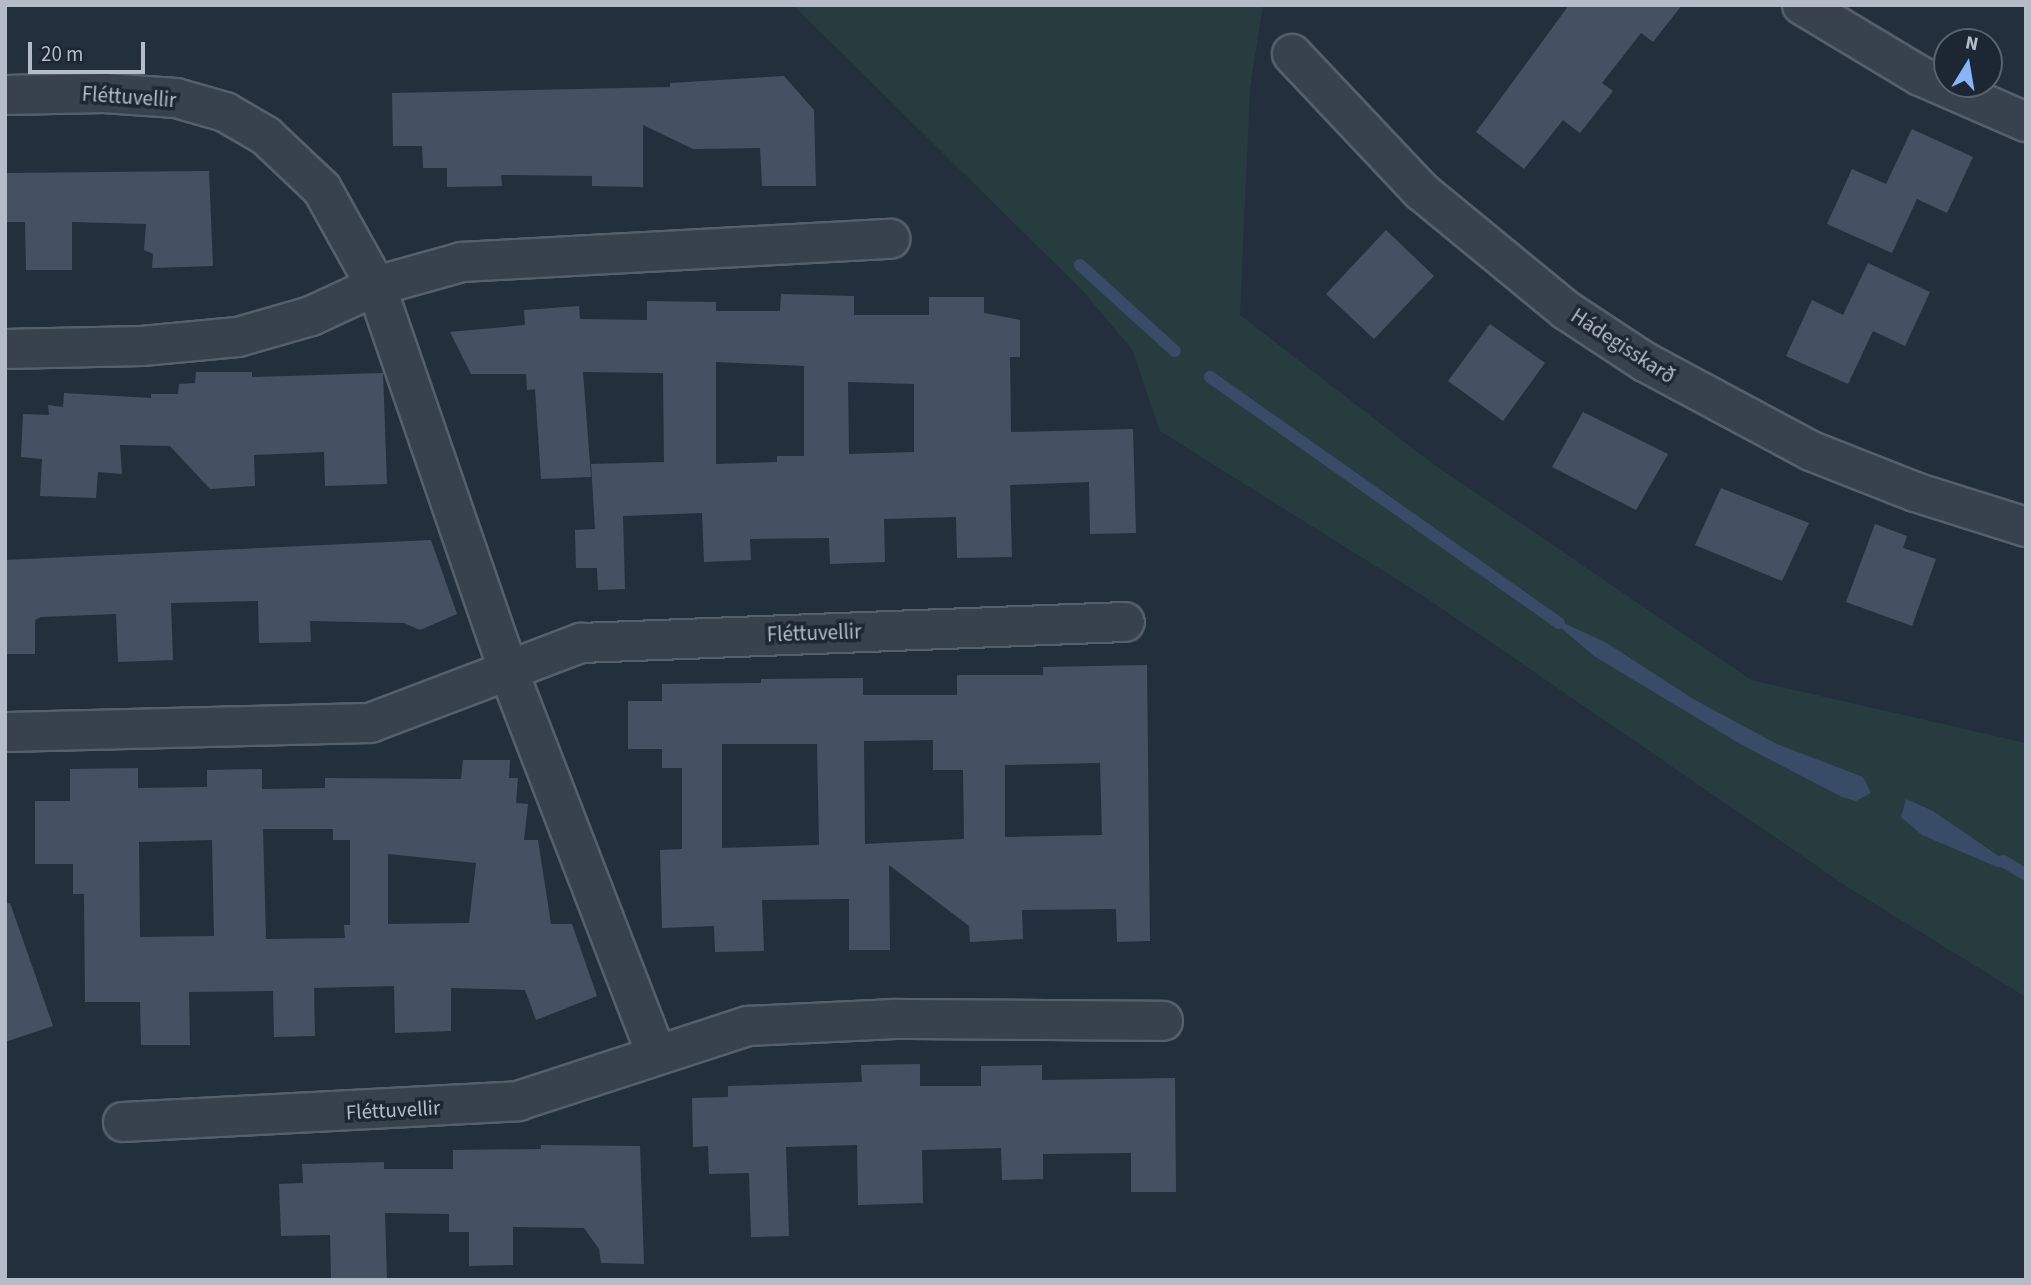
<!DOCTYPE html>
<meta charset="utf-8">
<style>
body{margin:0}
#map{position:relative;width:2031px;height:1285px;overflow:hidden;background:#242f3e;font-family:"Source Sans 3",sans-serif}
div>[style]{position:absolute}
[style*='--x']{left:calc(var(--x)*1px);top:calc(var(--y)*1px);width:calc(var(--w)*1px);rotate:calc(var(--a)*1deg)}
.green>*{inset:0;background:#263c3f}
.water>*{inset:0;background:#394c67}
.stream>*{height:12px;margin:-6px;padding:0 6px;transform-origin:6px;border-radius:6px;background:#394c67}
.building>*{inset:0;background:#455162}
.roads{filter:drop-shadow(2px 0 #565f6c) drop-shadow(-2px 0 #565f6c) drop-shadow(0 2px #565f6c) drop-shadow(0 -2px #565f6c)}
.street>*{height:38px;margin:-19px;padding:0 19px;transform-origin:19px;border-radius:19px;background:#38414e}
span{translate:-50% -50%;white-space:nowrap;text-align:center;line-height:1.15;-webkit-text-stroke:7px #1d2633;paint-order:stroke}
.street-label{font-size:21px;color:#b4bcc9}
.frame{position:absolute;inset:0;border:7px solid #b4bcc9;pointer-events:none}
.north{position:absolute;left:1933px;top:28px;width:70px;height:70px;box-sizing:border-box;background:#1d2633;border:2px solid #59626f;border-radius:50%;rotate:11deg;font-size:19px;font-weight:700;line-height:28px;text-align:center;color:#b4bcc9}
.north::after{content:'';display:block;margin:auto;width:24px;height:32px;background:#8ab4f8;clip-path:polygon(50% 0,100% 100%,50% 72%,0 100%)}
.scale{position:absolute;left:28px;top:42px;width:117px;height:32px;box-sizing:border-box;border:4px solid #b4bcc9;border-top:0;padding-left:9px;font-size:21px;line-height:24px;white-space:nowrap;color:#b4bcc9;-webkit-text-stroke:5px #1d2633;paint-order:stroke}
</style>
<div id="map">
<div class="green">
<i style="clip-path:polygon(793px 5px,1263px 5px,1250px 88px,1240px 315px,1429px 461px,1751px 680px,2026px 743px,2026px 997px,1849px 888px,1425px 597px,1160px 431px,1132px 349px,1082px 290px)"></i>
</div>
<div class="water">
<i style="clip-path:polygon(1546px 615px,1605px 642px,1695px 700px,1777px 744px,1863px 777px,1871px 793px,1856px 801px,1842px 797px,1742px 745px,1594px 656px)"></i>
<i style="clip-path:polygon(1906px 799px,1933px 811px,2016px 868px,1997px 867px,1922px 835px,1901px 817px)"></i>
</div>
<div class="stream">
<i style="--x:1080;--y:265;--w:128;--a:42.2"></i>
<i style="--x:1210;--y:377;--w:427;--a:35.2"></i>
<i style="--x:2003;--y:861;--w:27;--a:31"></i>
</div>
<div class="building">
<i style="clip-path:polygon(1569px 5px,1682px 5px,1653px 42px,1641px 33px,1602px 83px,1613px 91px,1580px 133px,1563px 120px,1524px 169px,1476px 132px)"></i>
<i style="clip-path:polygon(784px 76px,814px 110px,816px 186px,762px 186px,760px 148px,693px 149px,643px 125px,643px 187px,592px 186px,592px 176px,501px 175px,502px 186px,447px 187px,447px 168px,423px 168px,422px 146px,393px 146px,392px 93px,670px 87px,670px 83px)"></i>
<i style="clip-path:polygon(1912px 129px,1973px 157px,1947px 213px,1917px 199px,1892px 253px,1827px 224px,1852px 169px,1886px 184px)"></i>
<i style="clip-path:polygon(209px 171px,213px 266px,152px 268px,153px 254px,144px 250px,146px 224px,72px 222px,72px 270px,26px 270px,25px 222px,5px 222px,5px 173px)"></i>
<i style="clip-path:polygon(1386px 230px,1434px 276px,1374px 339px,1326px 294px)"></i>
<i style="clip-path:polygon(1868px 263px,1930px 292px,1905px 346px,1873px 331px,1848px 384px,1786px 356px,1812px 300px,1843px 315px)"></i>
<i style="clip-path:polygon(evenodd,781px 294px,854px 296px,854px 315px,929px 315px,929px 297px,984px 297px,984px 313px,1020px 320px,1020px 357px,1010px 357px,1011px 432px,1133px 429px,1136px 533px,1090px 534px,1089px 482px,1010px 485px,1012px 557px,957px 558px,956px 517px,884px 519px,885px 562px,830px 564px,829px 538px,750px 539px,751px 560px,704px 562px,702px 513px,623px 516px,625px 589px,598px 590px,597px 568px,576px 568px,575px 530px,595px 529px,591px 464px,664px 462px,663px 373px,583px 372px,591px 477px,541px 479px,535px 389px,527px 390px,526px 374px,471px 374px,450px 332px,525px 325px,524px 310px,579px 306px,580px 319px,647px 320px,647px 301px,716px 302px,716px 311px,780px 311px,781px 294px,716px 362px,804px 366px,804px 456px,777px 456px,777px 462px,716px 464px,716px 362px,781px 294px,848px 382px,914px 384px,914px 452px,849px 454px,848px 382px)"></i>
<i style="clip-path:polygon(1490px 324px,1545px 363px,1503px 421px,1448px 381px)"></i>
<i style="clip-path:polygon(196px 372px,252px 372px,252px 377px,383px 373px,387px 484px,325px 486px,324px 452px,254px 455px,255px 486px,210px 489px,170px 446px,120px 445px,122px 474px,98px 472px,96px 498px,40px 496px,42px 459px,21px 457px,23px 414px,49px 415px,48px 405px,63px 407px,64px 393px,151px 398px,151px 394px,178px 394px,179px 384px,195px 383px)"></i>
<i style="clip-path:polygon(1583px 412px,1668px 454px,1636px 510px,1552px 467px)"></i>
<i style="clip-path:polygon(1721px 488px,1809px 523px,1782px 581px,1695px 545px)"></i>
<i style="clip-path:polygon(1875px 524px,1907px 536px,1903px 548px,1936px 559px,1912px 626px,1846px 602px)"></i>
<i style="clip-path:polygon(431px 540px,457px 614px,420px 630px,404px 623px,310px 621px,311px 642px,259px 643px,258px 601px,171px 603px,173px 660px,118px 662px,116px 614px,41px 617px,35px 620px,35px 654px,5px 654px,5px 560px)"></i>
<i style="clip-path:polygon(evenodd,1147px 665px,1150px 941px,1117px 942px,1116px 909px,1022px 910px,1023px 939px,970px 942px,969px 926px,889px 865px,890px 950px,849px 950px,849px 899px,762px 900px,764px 951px,715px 952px,714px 926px,662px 928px,660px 850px,682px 849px,682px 768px,662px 768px,662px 749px,628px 749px,628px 701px,662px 701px,662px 684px,761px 683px,761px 679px,863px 678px,863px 695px,957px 695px,957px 675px,1043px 675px,1043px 667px,1147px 665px,933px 740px,933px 770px,963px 770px,964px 839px,865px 844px,864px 741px,933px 740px,1147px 665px,722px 744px,817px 744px,819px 845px,722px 848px,722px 744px,1147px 665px,1100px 763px,1102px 835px,1005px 837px,1005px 765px,1100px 763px)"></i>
<i style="clip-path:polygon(evenodd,463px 760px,510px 760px,509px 778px,518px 778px,516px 803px,528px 804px,524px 840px,538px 840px,551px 924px,572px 924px,597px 996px,536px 1020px,525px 990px,451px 988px,451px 1031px,395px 1033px,394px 986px,314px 988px,315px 1036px,274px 1037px,273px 991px,189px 992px,190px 1045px,141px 1045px,140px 1002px,85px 1002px,84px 894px,73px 894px,73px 864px,35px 864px,35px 801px,70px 801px,70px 769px,138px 768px,138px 788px,207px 787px,207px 770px,262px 769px,262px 789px,325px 788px,325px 778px,461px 779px,463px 760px,263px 829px,333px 829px,333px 840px,350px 840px,350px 925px,344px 925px,345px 938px,266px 939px,263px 829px,463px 760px,212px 840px,214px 936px,140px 937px,139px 842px,212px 840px,463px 760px,388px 854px,476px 863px,469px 923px,388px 924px,388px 854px)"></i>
<i style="clip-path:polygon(10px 903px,53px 1026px,5px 1042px,5px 904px)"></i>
<i style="clip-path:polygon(920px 1064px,920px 1086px,981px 1086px,981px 1066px,1042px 1065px,1042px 1080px,1175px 1078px,1176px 1192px,1131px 1192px,1131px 1153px,1043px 1154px,1043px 1179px,1002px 1180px,1001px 1148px,922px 1150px,923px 1203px,858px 1205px,857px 1145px,786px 1147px,789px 1236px,751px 1237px,749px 1173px,709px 1174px,708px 1146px,693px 1147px,692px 1098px,728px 1097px,728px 1086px,862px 1082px,861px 1065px)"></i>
<i style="clip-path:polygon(541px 1145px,640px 1146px,644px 1264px,601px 1263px,599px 1249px,584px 1228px,513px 1227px,513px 1265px,469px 1266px,469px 1232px,449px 1232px,449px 1214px,385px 1213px,387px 1280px,331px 1280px,330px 1235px,281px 1236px,279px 1184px,303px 1183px,302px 1164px,384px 1162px,384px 1169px,453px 1169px,453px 1150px,541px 1149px)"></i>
</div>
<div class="roads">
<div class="street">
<i style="--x:1802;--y:5;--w:138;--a:31"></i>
<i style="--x:1920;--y:76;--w:116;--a:23.5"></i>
<i style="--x:1292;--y:54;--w:188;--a:46.7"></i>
<i style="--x:1421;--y:191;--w:188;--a:39.4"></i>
<i style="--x:1566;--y:310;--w:95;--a:33.4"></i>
<i style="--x:1645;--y:362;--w:188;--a:28.2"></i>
<i style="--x:1811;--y:451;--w:112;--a:21.5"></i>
<i style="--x:1915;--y:492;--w:116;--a:17.5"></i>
<i style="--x:5;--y:95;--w:99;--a:-1.2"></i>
<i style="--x:104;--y:93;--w:72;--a:4"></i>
<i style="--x:176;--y:98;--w:51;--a:15.9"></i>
<i style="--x:225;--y:112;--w:48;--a:30.3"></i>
<i style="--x:266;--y:136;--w:77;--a:43.4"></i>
<i style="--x:322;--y:189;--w:111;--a:60.9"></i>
<i style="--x:376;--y:286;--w:406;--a:71"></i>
<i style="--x:508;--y:670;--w:412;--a:68.9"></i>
<i style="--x:5;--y:349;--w:137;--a:-1.3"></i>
<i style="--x:142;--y:346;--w:96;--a:-5.4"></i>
<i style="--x:238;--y:337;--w:76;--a:-16"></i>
<i style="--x:311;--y:316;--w:72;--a:-24.8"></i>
<i style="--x:376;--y:286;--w:89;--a:-15.6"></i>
<i style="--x:462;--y:262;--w:429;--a:-3.1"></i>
<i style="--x:5;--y:732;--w:365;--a:-1.4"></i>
<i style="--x:370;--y:723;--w:226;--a:-20.8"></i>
<i style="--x:581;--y:643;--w:544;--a:-2.21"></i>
<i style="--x:123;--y:1122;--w:396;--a:-3"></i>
<i style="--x:518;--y:1101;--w:242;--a:-18.1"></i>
<i style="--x:748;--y:1026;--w:147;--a:-2.7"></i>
<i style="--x:895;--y:1019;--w:268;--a:0.4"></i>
</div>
</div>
<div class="street-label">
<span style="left:129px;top:97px;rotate:4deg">Fléttuvellir</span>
<span style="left:1623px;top:346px;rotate:33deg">Hádegisskarð</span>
<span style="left:814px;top:633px;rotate:-2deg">Fléttuvellir</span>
<span style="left:393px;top:1110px;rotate:-3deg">Fléttuvellir</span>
</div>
<div class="frame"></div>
<div class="north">N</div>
<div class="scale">20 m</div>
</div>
